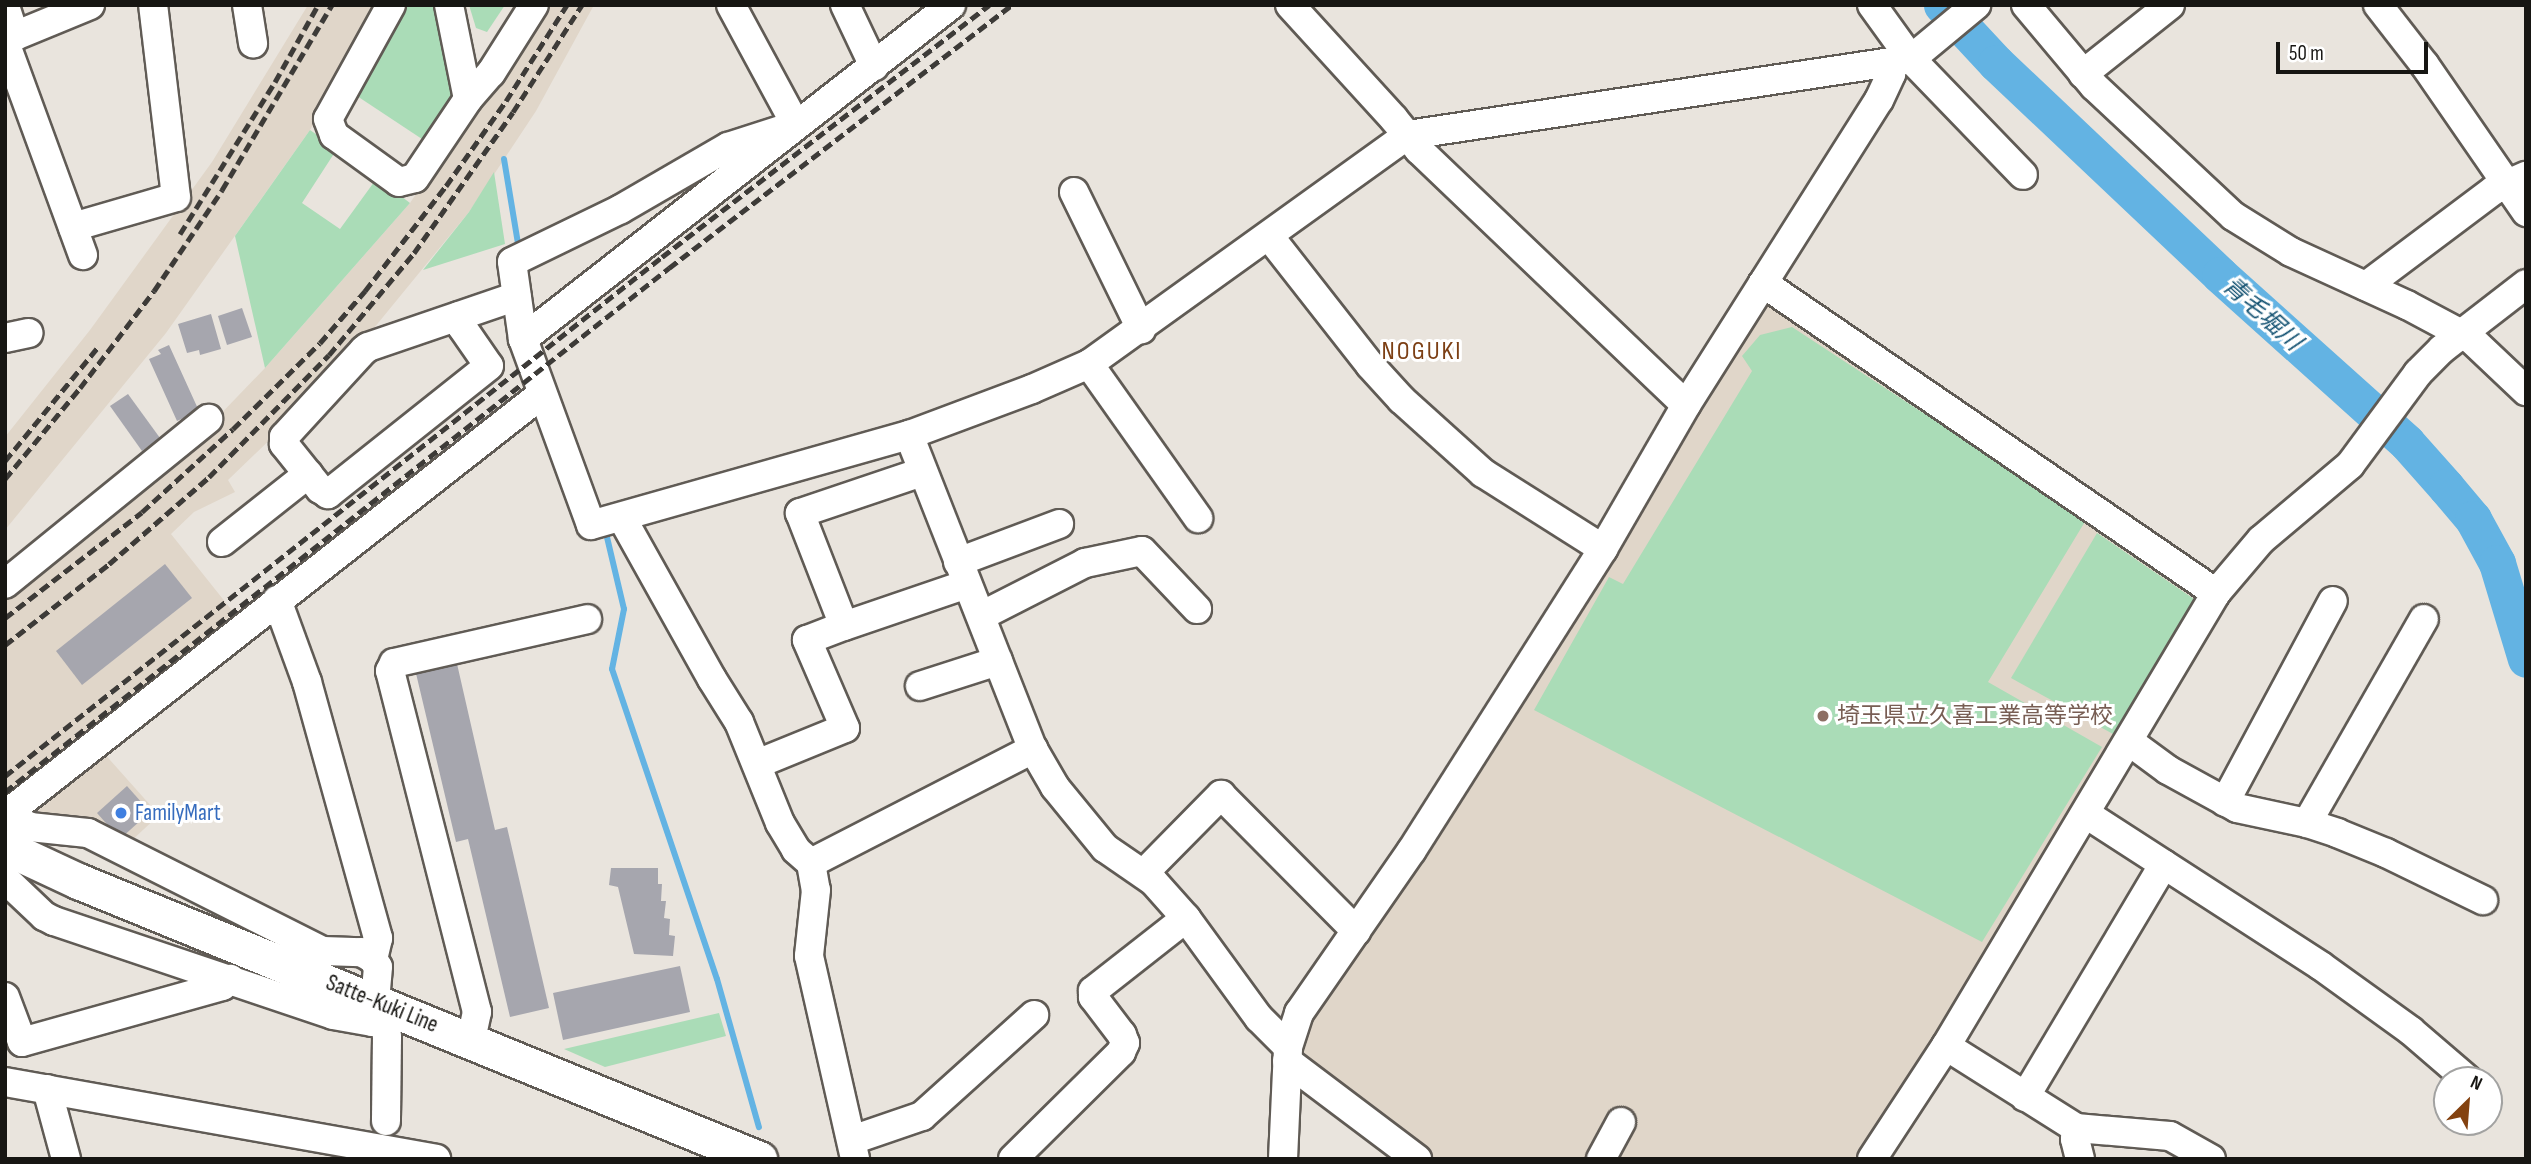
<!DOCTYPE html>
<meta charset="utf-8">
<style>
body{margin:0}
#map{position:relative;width:2531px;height:1164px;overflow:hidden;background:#e9e4dd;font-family:"Sofia Sans Condensed","Noto Sans JP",sans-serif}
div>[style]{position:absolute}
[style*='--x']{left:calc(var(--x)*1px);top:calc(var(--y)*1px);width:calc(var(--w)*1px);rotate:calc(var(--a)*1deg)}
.built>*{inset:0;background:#e0d6c9}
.green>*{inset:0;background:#aadcb7}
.stream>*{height:6px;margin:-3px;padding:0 3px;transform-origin:3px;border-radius:3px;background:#63b3e3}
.river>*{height:37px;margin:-18.5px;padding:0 18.5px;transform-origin:18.5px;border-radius:18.5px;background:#63b3e3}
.building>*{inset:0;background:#a6a6ae}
.roads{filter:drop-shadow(2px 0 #605b55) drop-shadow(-2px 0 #605b55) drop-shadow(0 2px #605b55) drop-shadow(0 -2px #605b55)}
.minor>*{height:28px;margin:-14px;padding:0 14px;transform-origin:14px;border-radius:14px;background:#fff}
.major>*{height:35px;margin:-17.5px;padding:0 17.5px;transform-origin:17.5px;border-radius:17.5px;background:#fff}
.rail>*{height:5px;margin-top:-2.5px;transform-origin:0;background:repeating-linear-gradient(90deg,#3d3b38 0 10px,transparent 0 15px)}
.dots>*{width:19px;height:19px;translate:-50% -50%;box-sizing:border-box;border:4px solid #fff;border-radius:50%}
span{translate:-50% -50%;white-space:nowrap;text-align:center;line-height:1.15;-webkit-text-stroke:6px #fff;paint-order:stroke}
.education-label{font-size:23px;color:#785e54}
.left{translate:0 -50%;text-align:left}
.shop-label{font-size:23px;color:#366cbe}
.street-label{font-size:23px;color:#171613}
.water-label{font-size:24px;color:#125171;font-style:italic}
.quarter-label{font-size:26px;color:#7c3f14;letter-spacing:2px}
.frame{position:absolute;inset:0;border:7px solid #171613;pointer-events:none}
.north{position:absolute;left:2433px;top:1066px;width:70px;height:70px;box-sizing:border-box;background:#fff;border:2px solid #a2a2a1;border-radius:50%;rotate:25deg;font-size:19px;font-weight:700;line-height:28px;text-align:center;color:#171613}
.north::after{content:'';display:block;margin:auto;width:24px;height:32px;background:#844210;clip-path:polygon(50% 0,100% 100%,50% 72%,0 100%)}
.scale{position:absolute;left:2276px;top:42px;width:152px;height:32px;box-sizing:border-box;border:4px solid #171613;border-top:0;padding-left:9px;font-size:21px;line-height:24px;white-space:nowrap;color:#171613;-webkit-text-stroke:5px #fff;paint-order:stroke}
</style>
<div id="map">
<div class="built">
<i style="clip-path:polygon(308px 5px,381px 5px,310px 130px,166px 333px,5px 530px,5px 437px,90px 330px,212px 162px)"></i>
<i style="clip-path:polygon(548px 5px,594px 5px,536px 111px,469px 212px,329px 383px,228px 480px,235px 492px,194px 512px,171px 534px,238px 618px,5px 801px,5px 592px,211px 424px,265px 368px,410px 203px,470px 113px,494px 92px)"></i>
<i style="clip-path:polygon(1766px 299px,2205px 596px,1859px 1159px,1430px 1159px,1294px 1056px,1303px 1020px)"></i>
<i style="clip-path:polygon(102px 751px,159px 815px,128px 844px,23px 813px)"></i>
</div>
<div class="green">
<i style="clip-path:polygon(406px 5px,437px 5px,459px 96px,428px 143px,354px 94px)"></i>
<i style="clip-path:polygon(469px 5px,505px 5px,487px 32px,476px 28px)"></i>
<i style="clip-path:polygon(310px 130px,337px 149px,302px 203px,340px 229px,377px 178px,410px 203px,265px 368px,235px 236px)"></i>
<i style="clip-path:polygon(494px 172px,505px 244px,423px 270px,469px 212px)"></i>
<i style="clip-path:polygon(1792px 327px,2086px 520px,1988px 682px,2102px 747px,1982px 942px,1534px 710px,1609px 577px,1623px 584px,1752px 371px,1742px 356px,1760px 335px)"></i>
<i style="clip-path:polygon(2097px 533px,2194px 599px,2113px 734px,2011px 678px)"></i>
<i style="clip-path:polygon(719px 1013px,726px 1036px,605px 1067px,564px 1049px)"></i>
</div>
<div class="stream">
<i style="--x:504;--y:159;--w:92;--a:80.6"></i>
<i style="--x:606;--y:533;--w:78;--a:76.7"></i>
<i style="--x:624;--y:609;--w:61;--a:101.3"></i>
<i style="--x:612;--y:669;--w:327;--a:71.3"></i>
<i style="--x:717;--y:979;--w:154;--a:74.2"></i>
</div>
<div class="river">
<i style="--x:1942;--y:5;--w:79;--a:47"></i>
<i style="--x:1996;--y:63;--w:308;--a:43.4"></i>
<i style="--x:2220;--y:275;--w:251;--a:41.9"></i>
<i style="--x:2407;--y:443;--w:59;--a:48.4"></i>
<i style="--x:2446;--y:487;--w:42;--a:49.8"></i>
<i style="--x:2473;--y:519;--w:50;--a:61.4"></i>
<i style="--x:2497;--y:563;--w:100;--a:73.2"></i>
</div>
<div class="building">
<i style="clip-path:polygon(242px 308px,252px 337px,227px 345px,218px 316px)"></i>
<i style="clip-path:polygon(211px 314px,221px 349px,200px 355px,199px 350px,187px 353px,178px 324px)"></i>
<i style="clip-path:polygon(169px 345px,199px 411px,177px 421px,149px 359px,161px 354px,158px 350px)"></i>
<i style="clip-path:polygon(128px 394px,160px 438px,142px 451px,110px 406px)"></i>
<i style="clip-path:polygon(165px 564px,192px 598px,82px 685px,56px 651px)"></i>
<i style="clip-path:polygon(455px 655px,495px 830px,507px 827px,549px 1008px,510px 1017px,468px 839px,456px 842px,414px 665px)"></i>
<i style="clip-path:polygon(127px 786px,150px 812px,120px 839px,97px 813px)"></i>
<i style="clip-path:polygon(611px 868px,658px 868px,658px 884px,662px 884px,661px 901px,666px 901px,664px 918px,670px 919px,669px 935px,675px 936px,673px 956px,634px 954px,618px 887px,609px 885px)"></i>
<i style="clip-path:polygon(680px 966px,690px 1012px,563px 1040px,553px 993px)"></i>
</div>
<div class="roads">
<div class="minor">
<i style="--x:247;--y:5;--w:39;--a:81"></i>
<i style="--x:391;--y:5;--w:130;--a:118.9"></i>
<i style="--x:328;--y:119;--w:17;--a:69"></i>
<i style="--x:334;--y:135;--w:80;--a:35.9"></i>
<i style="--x:399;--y:182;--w:16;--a:-14"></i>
<i style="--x:415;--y:178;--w:95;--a:-56.1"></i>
<i style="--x:468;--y:99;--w:35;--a:-49"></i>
<i style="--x:491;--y:73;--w:80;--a:-57.7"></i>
<i style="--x:449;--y:5;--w:96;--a:78.6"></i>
<i style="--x:731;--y:5;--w:136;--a:61.6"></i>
<i style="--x:796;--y:125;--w:71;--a:162.1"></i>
<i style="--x:728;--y:147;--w:124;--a:149.9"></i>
<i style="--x:621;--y:209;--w:121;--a:154.1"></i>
<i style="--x:512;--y:262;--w:78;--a:81.9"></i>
<i style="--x:523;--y:339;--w:198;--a:69.9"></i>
<i style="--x:591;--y:525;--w:330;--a:-15.8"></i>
<i style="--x:909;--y:435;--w:131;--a:-20.5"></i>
<i style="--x:1032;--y:389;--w:62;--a:-23.7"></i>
<i style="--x:1089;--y:364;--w:393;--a:-35.7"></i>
<i style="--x:1408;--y:135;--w:509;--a:-8.59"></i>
<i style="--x:1911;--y:59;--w:85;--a:-39.7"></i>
<i style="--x:845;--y:5;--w:68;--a:64.6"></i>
<i style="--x:1290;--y:5;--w:154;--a:47.6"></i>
<i style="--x:1394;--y:119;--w:40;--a:51"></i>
<i style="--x:1419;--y:150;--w:369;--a:43.7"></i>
<i style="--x:1872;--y:5;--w:67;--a:54.2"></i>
<i style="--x:1911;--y:59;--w:161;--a:46"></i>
<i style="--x:2026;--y:5;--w:106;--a:50"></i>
<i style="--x:2094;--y:86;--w:190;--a:43.1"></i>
<i style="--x:2233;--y:216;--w:68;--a:31.8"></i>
<i style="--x:2291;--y:252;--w:128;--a:24.6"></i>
<i style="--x:2407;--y:305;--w:72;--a:28"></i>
<i style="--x:2471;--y:339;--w:76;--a:43.4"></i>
<i style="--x:2378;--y:5;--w:75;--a:52.1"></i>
<i style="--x:2424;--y:64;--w:180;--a:55.4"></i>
<i style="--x:5;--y:6;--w:32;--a:72"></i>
<i style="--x:5;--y:40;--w:92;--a:-22.4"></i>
<i style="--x:5;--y:42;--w:227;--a:69.9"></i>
<i style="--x:2083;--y:74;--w:111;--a:-38.4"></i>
<i style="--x:1074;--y:192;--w:153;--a:63.9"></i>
<i style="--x:73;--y:227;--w:107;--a:-16.2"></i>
<i style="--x:176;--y:197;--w:193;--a:-96.8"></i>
<i style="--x:1269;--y:236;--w:164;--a:51.9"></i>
<i style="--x:1370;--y:365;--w:47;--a:47.6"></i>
<i style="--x:1402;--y:400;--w:109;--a:42"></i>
<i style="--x:1483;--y:473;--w:142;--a:32.3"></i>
<i style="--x:1763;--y:283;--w:549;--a:34.38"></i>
<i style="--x:2366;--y:286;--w:160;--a:-36.9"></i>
<i style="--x:2494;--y:190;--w:35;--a:-24"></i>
<i style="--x:459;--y:316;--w:11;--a:75"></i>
<i style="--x:462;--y:327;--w:47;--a:55.3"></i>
<i style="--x:489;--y:366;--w:206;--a:141.5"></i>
<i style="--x:328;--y:494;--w:9;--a:-148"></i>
<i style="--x:320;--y:489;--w:58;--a:-128.7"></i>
<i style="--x:284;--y:444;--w:7;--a:-90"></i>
<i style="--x:284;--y:437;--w:118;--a:-47.4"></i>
<i style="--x:364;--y:350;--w:5;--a:-37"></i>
<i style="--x:368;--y:347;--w:157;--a:-18.9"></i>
<i style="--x:5;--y:338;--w:24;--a:-12"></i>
<i style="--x:523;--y:339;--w:543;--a:-37.97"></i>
<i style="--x:1089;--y:364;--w:189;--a:54.7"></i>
<i style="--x:909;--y:435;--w:338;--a:68.5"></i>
<i style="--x:1033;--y:749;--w:44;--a:59.9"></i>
<i style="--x:1055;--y:787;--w:79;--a:50.7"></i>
<i style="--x:1105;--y:848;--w:58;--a:34.5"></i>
<i style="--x:1153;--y:881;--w:50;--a:48.3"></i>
<i style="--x:1186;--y:918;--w:124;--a:53.9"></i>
<i style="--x:1259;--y:1018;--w:41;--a:45"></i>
<i style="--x:922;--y:472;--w:129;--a:161.4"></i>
<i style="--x:800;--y:513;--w:121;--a:68.7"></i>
<i style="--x:844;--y:626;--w:130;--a:-18.9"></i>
<i style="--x:622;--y:518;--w:184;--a:60.8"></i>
<i style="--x:712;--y:679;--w:51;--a:57.9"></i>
<i style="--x:739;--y:722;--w:109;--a:67.9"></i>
<i style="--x:780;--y:823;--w:31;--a:59"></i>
<i style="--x:796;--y:850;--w:20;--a:41"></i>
<i style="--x:811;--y:863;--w:250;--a:-27.2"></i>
<i style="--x:222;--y:542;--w:110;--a:-38.3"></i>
<i style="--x:958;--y:562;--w:108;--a:-20.6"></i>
<i style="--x:5;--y:584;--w:262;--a:-39.1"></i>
<i style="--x:277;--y:600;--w:87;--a:69.9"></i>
<i style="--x:307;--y:682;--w:266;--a:74.5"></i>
<i style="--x:378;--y:938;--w:22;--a:103"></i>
<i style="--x:981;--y:616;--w:117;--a:-27"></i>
<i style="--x:1085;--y:563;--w:58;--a:-11.9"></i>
<i style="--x:1142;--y:551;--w:80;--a:46.5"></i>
<i style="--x:920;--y:686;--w:82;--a:-17.8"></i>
<i style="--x:2130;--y:742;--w:47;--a:36.4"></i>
<i style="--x:2168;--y:770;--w:79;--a:28.8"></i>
<i style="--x:2237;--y:808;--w:72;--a:12.1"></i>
<i style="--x:2307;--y:823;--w:32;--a:18"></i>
<i style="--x:2337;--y:833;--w:53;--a:22.2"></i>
<i style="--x:2386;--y:853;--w:108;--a:25.9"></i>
<i style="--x:757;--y:764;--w:95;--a:-22.2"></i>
<i style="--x:845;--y:728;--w:96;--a:-113.4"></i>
<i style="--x:807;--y:640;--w:40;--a:-21"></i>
<i style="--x:2225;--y:802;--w:228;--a:-61.8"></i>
<i style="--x:5;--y:814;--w:28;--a:27"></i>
<i style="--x:30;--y:827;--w:58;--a:5.9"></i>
<i style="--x:88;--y:833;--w:263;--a:26.7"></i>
<i style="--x:323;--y:951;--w:38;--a:2"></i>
<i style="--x:361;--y:952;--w:14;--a:30"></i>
<i style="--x:373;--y:959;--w:9;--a:58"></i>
<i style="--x:378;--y:967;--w:33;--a:95"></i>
<i style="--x:2086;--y:814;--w:280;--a:32.9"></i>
<i style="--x:2321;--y:966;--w:111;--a:35.8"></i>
<i style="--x:2411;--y:1031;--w:75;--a:40.7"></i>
<i style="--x:5;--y:815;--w:682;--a:-38.1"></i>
<i style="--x:2307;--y:823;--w:235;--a:-60.2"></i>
<i style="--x:811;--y:863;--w:27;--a:80"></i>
<i style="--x:816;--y:890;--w:66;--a:96.1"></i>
<i style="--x:809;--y:956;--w:208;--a:77.2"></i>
<i style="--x:1144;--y:873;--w:110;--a:-45.4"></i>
<i style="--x:1221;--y:795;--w:192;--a:45.2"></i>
<i style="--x:5;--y:879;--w:54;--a:43.5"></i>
<i style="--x:44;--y:916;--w:11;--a:27"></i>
<i style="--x:54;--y:921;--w:294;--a:18.6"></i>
<i style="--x:333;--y:1015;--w:40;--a:10"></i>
<i style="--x:372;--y:1022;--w:35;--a:-15"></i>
<i style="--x:5;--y:997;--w:48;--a:69.3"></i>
<i style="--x:22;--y:1042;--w:208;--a:-15.6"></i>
<i style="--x:222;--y:986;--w:11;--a:-41"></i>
<i style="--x:385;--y:1021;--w:16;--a:83"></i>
<i style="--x:387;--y:1037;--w:84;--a:90.7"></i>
<i style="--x:471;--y:1040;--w:29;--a:-78"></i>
<i style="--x:477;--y:1012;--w:352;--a:-104.3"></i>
<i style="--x:390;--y:671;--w:9;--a:-63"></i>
<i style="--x:394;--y:663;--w:198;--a:-12.8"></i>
<i style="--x:1946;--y:1046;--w:154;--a:32.2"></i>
<i style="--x:2076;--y:1128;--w:94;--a:4.9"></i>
<i style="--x:2170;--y:1136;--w:47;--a:29.3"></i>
<i style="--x:1287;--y:1061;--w:163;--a:37"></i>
<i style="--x:5;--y:1082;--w:438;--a:10.1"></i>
<i style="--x:47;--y:1089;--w:73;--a:74.8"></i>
<i style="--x:2025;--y:1097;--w:271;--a:-59.2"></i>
<i style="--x:2076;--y:1128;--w:11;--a:95"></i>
<i style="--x:2075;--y:1139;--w:21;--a:76"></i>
<i style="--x:852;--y:1140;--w:74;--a:-18.9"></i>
<i style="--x:922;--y:1116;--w:151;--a:-42"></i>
<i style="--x:1013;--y:1159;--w:152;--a:-44.7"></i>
<i style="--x:1121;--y:1052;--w:10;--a:-66"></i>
<i style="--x:1125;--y:1043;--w:9;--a:-111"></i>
<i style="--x:1122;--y:1035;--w:48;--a:-127.3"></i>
<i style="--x:1093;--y:997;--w:6;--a:-90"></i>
<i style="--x:1093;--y:991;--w:118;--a:-38.1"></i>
<i style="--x:1283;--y:1159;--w:112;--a:-87.4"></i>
<i style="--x:1288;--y:1047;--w:36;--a:-72"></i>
<i style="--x:1299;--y:1013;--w:198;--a:-55.3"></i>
<i style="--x:1412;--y:850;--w:356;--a:-57.6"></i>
<i style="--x:1603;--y:549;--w:166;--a:-60"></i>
<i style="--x:1686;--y:405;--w:361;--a:-57.7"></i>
<i style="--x:1879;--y:100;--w:29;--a:-65"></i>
<i style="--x:1891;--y:74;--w:11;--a:-105"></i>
<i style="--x:1601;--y:1159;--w:42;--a:-61.6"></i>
<i style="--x:1872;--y:1159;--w:135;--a:-56.8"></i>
<i style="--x:1946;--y:1046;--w:527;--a:-59.2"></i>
<i style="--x:2216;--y:593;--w:70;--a:-49.7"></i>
<i style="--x:2261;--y:540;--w:116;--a:-40.1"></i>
<i style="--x:2350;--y:465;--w:114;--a:-53.5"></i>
<i style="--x:2418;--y:373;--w:34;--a:-45"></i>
<i style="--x:2442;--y:349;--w:106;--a:-37.7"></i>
</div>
<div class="major">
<i style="--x:5;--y:847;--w:81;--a:25"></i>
<i style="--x:78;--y:881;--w:736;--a:22.21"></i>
</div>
</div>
<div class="rail">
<i style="--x:180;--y:234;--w:179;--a:-58"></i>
<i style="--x:275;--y:82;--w:88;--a:-60.8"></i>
<i style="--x:5;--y:461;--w:147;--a:-50.8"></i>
<i style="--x:5;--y:479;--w:118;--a:-50.5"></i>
<i style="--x:80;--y:388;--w:122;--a:-52.7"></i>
<i style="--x:154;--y:291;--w:122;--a:-56"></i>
<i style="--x:222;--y:190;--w:215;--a:-59.3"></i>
<i style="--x:5;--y:618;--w:173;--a:-37.7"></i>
<i style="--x:142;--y:512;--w:123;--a:-42.4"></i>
<i style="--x:233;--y:429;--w:122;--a:-44.7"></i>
<i style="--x:320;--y:343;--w:69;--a:-49.1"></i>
<i style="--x:365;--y:291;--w:133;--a:-52.4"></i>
<i style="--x:446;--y:186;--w:104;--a:-54.8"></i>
<i style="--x:506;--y:101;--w:114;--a:-57.6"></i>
<i style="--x:5;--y:645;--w:132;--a:-37.9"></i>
<i style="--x:109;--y:564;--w:133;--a:-41"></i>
<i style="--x:209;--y:477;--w:171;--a:-45.5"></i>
<i style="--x:329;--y:355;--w:133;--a:-50.2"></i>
<i style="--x:414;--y:253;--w:172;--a:-54.9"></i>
<i style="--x:513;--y:112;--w:127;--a:-57.2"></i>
<i style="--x:5;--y:776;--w:837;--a:-38.31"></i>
<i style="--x:662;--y:257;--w:413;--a:-37.6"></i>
<i style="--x:5;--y:792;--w:846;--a:-38.28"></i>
<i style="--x:669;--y:268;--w:432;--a:-37.5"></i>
</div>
<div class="dots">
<i style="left:1823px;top:716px;background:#8d6e63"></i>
<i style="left:121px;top:813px;background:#3f7fe0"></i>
</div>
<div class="education-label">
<span class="left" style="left:1837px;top:716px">埼玉県立久喜工業高等学校</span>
</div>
<div class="shop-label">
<span class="left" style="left:135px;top:813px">FamilyMart</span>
</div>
<div class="street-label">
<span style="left:382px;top:1004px;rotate:22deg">Satte-Kuki Line</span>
</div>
<div class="water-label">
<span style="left:2262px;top:314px;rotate:42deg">青毛堀川</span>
</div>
<div class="quarter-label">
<span style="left:1422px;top:352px">NOGUKI</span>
</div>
<div class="frame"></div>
<div class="north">N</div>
<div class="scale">50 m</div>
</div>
